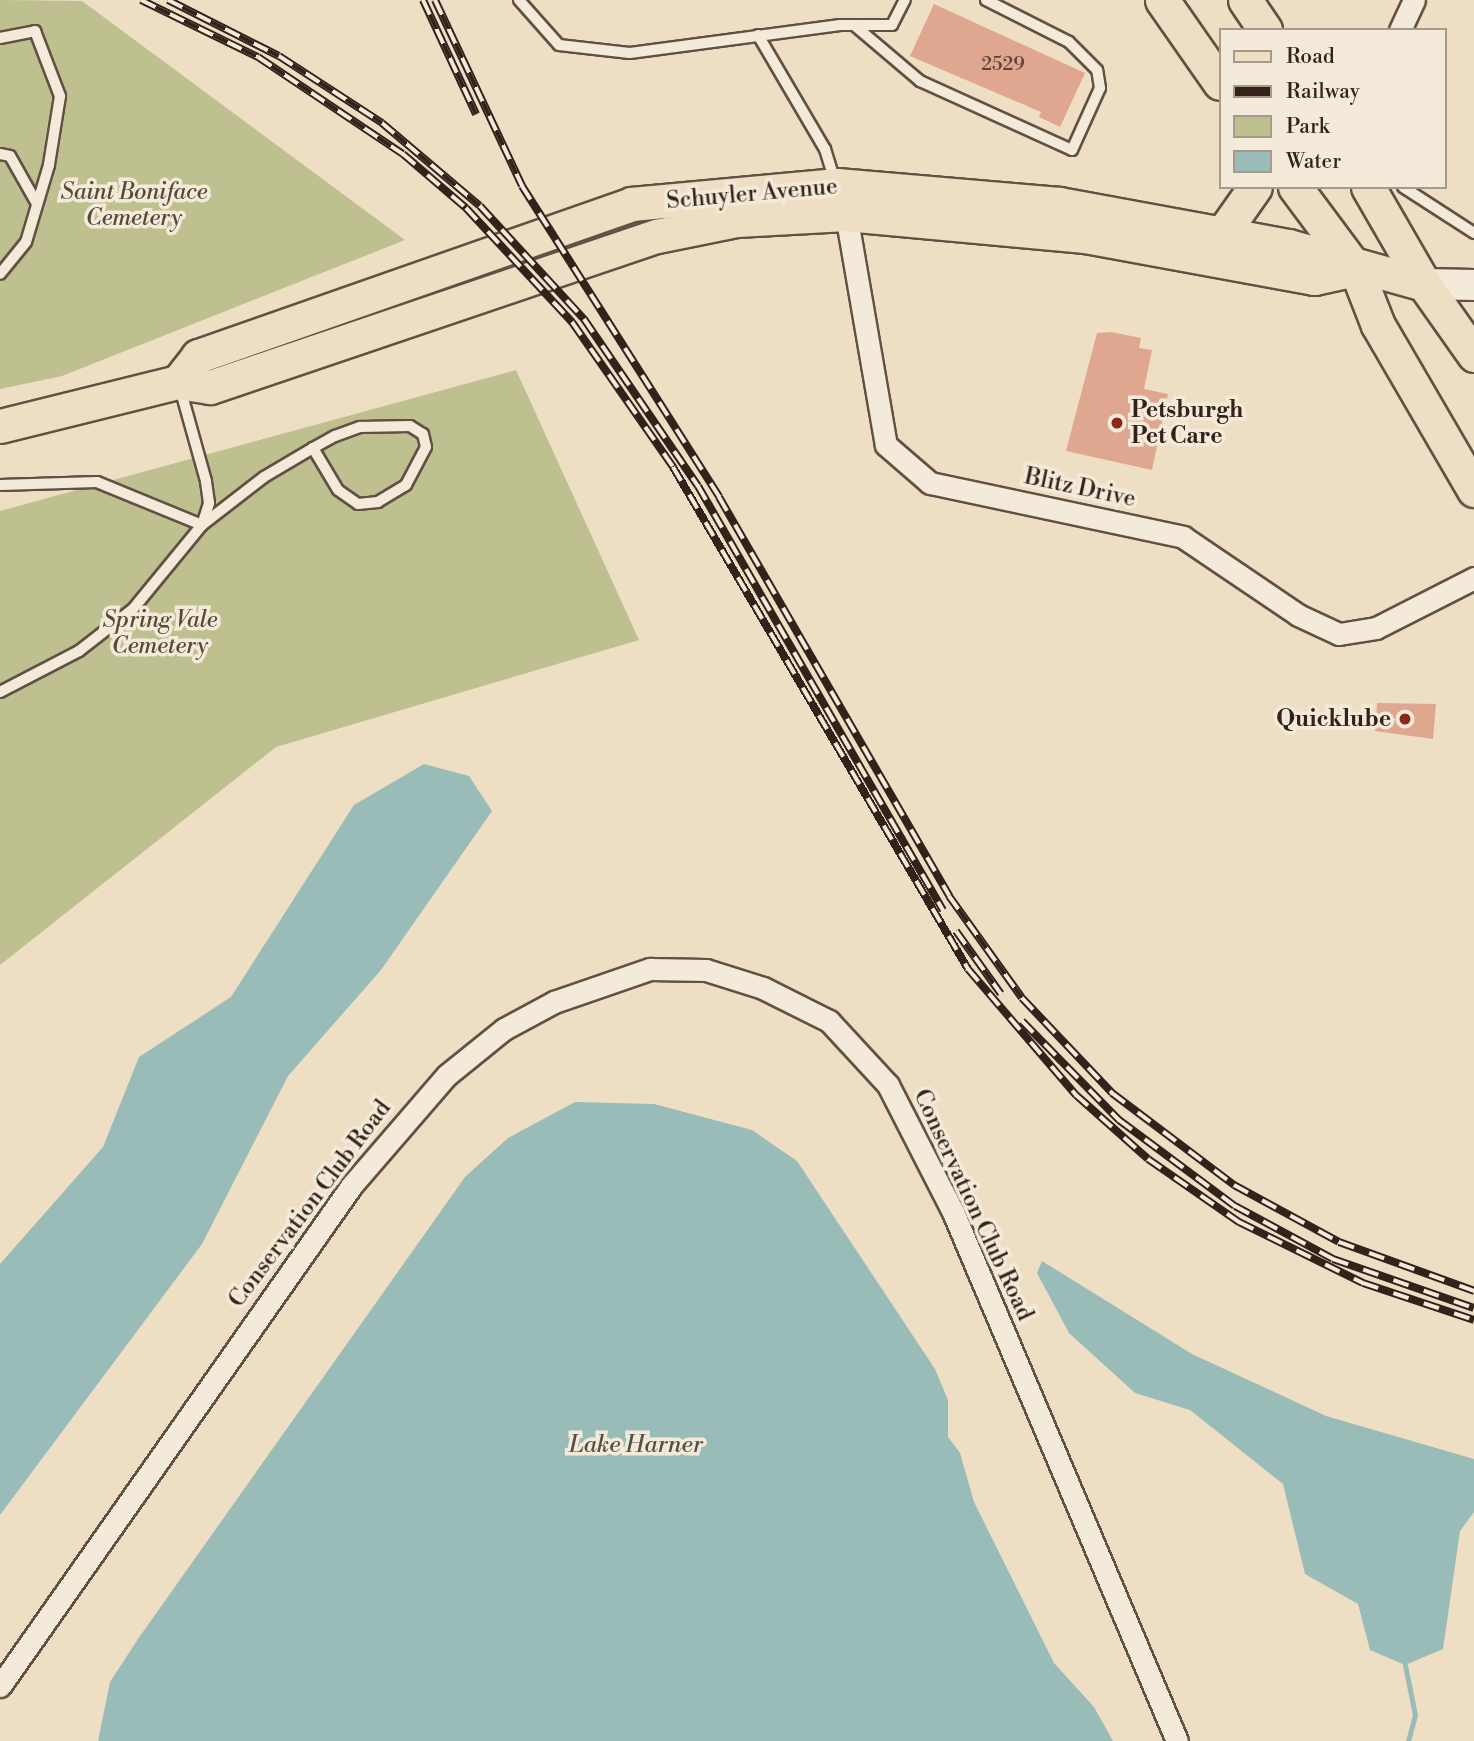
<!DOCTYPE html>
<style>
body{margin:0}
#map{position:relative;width:1474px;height:1741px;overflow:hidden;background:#eddec4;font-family:"Libre Bodoni",serif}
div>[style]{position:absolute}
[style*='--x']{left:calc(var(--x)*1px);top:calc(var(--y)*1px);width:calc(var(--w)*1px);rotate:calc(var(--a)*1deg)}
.green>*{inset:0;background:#bec090}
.water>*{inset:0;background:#9abcb8}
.stream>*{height:5px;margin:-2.5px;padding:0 2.5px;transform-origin:2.5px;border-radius:2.5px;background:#9abcb8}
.building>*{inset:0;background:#e0a790}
.roads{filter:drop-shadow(2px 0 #625044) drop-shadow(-2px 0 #625044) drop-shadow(0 2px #625044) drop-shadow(0 -2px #625044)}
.service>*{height:10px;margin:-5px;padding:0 5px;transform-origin:5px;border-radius:5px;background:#f3ead9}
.minor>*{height:21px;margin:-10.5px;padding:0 10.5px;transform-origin:10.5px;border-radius:10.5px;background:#f3ead9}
.secondary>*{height:30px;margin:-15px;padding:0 15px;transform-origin:15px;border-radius:15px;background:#f3ead9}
.primary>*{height:33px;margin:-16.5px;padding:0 16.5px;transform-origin:16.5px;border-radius:16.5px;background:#eddec4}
.trunk>*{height:33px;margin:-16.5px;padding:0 16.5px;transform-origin:16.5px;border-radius:16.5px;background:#eddec4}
.rail>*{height:8px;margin-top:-4px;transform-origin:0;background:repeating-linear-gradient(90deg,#f3ead9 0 16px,#33211a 0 32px);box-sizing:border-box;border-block:2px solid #33211a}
.dots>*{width:19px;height:19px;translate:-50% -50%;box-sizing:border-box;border:4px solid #f3ead9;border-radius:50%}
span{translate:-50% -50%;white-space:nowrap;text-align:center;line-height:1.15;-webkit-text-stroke:7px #f3ead9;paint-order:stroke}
.number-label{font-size:19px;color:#5e4238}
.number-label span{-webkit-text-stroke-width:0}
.park-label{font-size:23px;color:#564938;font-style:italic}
.street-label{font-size:23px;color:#33211a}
.poi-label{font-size:23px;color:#33211a;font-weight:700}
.left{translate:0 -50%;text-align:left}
.right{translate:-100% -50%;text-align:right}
.water-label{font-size:24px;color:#525049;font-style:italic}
.legend{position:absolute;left:1219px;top:28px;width:228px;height:161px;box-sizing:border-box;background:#f3ead9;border:2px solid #a69a8d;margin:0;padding:9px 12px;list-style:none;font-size:21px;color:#33211a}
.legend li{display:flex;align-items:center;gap:14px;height:35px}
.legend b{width:35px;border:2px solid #a69a8d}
</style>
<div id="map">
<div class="green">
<i style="clip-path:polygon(0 0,82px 1px,405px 240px,62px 376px,0 389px)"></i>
<i style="clip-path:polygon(516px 370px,639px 640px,276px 747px,0 965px,0 511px)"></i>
</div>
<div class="water">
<i style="clip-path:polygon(424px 764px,469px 776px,492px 811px,381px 970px,288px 1076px,202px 1244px,0 1515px,0 1264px,103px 1147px,139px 1057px,231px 997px,354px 805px)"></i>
<i style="clip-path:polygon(575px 1102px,654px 1104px,752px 1130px,797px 1161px,935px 1369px,948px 1400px,948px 1437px,960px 1453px,974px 1502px,1054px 1663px,1094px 1707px,1113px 1741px,98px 1741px,110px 1682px,138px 1639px,465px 1177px,508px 1138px)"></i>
<i style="clip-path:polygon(1042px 1261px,1192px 1354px,1326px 1416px,1474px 1459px,1474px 1512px,1460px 1531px,1443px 1649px,1405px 1665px,1370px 1650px,1358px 1604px,1305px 1574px,1283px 1484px,1190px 1410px,1135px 1393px,1069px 1333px,1037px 1273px)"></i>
</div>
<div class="stream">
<i style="--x:1405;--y:1665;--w:51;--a:78.7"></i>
<i style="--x:1415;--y:1715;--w:27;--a:105"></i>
</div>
<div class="building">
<i style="clip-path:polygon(934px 4px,1085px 73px,1060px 127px,1039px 117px,1041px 112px,910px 56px)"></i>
<i style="clip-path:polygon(1111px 332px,1141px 338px,1139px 348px,1152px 350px,1144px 389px,1168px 394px,1152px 470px,1066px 451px,1097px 333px)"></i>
<i style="clip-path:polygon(1377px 703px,1436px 704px,1433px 739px,1375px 731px)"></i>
</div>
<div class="roads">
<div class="service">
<i style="--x:519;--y:0;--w:60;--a:48.4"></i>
<i style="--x:559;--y:45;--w:71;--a:6.4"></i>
<i style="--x:630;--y:53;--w:212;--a:-7.6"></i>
<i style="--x:840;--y:25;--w:52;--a:0"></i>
<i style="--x:892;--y:25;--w:28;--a:-63"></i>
<i style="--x:854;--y:25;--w:87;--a:40.3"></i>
<i style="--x:920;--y:81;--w:167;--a:24.4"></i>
<i style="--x:1072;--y:150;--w:68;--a:-65.7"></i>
<i style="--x:1100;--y:88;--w:18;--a:-99"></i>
<i style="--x:1097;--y:70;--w:40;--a:-135"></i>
<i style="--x:1069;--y:42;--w:93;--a:-153.2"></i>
<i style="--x:758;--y:35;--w:132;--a:59.6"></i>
<i style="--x:825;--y:149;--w:34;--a:73"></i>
<i style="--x:0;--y:38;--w:36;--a:-11"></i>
<i style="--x:35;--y:31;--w:70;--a:69"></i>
<i style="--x:60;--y:96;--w:70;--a:99.1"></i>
<i style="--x:49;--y:165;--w:80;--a:106.6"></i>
<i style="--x:26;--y:242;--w:41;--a:129.1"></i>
<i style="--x:0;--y:154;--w:10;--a:11"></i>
<i style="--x:10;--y:156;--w:55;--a:60.6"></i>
<i style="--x:1403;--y:187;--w:85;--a:32.9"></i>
<i style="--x:0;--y:485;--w:97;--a:-1.8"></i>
<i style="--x:97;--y:482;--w:113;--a:22.3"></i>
<i style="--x:202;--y:525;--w:78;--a:-37.7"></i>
<i style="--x:264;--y:477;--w:57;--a:-30.6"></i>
<i style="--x:313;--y:448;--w:25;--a:-29"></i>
<i style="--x:335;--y:436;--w:27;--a:-20"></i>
<i style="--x:360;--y:427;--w:50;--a:-1.1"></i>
<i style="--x:410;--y:426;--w:15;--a:32"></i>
<i style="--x:423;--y:434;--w:13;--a:77"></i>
<i style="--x:426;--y:447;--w:43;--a:117.8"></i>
<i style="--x:406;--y:485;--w:33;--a:149"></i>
<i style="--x:378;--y:502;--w:20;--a:174"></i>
<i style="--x:358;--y:504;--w:24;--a:-145"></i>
<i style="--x:338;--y:490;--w:49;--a:-120.8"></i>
<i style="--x:0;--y:692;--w:89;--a:-27.4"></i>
<i style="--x:79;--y:651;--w:68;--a:-37.9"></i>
<i style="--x:133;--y:609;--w:109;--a:-50.6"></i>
<i style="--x:202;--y:525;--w:23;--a:-72"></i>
<i style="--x:209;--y:503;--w:22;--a:-98"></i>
<i style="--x:206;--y:481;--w:97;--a:-105.6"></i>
</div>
<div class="minor">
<i style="--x:1400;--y:30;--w:33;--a:-65"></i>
<i style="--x:846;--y:214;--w:234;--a:80.2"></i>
<i style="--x:886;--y:445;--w:58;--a:40.8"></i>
<i style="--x:930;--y:483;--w:259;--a:12"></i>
<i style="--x:1183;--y:537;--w:139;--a:34.1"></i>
<i style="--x:1298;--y:615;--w:45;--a:24.9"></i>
<i style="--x:1339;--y:634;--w:37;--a:-9"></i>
<i style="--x:1376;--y:628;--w:110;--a:-27"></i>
<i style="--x:0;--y:1686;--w:612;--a:-54.91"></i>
<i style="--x:352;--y:1185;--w:145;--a:-49.2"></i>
<i style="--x:447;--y:1075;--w:73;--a:-38.9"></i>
<i style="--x:504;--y:1029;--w:57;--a:-28.4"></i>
<i style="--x:554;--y:1002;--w:102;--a:-19"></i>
<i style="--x:650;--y:969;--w:56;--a:1"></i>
<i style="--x:706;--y:970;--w:60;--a:17.5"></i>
<i style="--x:763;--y:988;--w:74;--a:26.6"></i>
<i style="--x:829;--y:1021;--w:87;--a:47.3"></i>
<i style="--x:888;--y:1085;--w:143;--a:62.9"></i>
<i style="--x:953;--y:1212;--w:574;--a:67.05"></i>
</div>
<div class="secondary">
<i style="--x:1424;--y:284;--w:50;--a:1.1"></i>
</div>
<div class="primary">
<i style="--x:1162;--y:0;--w:101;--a:55.1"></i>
<i style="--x:1245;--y:0;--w:36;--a:56"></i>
<i style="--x:1295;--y:187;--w:102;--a:53.4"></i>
<i style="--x:1368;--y:187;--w:112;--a:60"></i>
</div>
<div class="trunk">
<i style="--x:1222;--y:234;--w:57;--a:-54.9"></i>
<i style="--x:1356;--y:269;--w:60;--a:68.6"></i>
<i style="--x:1378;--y:325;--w:191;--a:59.8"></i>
<i style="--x:178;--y:382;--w:33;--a:-52"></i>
<i style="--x:198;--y:356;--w:459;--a:-19.3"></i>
<i style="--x:631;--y:204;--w:207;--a:-5.3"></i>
<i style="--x:837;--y:185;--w:223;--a:4.9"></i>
<i style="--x:1059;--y:204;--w:233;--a:10.4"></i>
<i style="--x:1288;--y:246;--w:141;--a:15.6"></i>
<i style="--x:1424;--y:284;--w:87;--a:54.8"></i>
<i style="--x:0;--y:426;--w:183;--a:-13.9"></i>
<i style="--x:178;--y:382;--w:32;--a:9"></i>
<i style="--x:210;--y:387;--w:472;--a:-18.7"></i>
<i style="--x:657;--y:236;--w:82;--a:-11.3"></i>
<i style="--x:737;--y:220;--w:109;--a:-3.2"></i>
<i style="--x:846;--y:214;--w:240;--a:5.3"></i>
<i style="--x:1085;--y:236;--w:233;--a:10.4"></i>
<i style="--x:1314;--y:278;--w:43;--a:-12.1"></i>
</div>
</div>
<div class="rail">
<i style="--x:141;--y:0;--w:130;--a:26"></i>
<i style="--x:258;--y:57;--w:174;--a:33.8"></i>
<i style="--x:403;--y:154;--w:83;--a:40.6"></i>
<i style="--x:466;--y:208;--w:156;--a:47.1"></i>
<i style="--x:572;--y:322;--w:177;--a:55.1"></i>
<i style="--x:673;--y:467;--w:582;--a:59.56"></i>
<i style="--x:968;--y:969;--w:166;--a:49.4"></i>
<i style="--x:1076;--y:1095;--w:96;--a:41.6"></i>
<i style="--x:1148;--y:1159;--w:111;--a:34.7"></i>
<i style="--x:1239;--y:1222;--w:138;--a:26.2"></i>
<i style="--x:1363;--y:1283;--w:117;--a:18.4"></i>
<i style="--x:168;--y:0;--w:124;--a:26.8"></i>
<i style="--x:279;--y:56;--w:123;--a:33"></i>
<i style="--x:382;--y:123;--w:128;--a:40.3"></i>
<i style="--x:480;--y:206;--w:154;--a:47.4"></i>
<i style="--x:584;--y:319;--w:202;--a:55.7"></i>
<i style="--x:698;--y:486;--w:490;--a:60"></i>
<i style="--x:423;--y:0;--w:126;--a:65.1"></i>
<i style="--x:435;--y:0;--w:205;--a:64.9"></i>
<i style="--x:522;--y:186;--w:368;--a:57.6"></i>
<i style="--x:719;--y:497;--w:461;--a:60"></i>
<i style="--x:949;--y:896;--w:125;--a:54.4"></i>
<i style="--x:1022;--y:998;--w:131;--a:46.5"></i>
<i style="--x:1112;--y:1093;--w:153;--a:37"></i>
<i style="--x:1234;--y:1185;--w:119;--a:28.5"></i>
<i style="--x:1339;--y:1242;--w:144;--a:19.9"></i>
<i style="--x:956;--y:931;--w:77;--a:54.5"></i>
<i style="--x:1022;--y:1021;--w:139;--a:45.6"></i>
<i style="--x:1119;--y:1120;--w:144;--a:36.6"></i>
<i style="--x:1235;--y:1206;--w:111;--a:28.4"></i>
<i style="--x:1333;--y:1259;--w:149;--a:19.2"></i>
</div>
<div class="dots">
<i style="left:1117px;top:423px;background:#8f2418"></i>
<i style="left:1405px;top:719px;background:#8f2418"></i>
</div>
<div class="number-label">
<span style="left:1003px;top:65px">2529</span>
</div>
<div class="park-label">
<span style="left:134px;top:205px">Saint Boniface<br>Cemetery</span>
<span style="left:160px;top:633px">Spring Vale<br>Cemetery</span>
</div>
<div class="street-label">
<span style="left:752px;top:194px;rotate:-5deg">Schuyler Avenue</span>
<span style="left:1080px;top:488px;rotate:12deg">Blitz Drive</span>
<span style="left:310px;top:1204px;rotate:-53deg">Conservation Club Road</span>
<span style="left:973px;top:1205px;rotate:65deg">Conservation Club Road</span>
</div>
<div class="poi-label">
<span class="left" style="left:1131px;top:423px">Petsburgh<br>Pet Care</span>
<span class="right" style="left:1391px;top:719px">Quicklube</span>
</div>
<div class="water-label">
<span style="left:636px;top:1446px">Lake Harner</span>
</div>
<ul class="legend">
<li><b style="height:9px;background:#eddec4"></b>Road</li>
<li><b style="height:9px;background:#33211a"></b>Railway</li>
<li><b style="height:19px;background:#bec090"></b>Park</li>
<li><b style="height:19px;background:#9abcb8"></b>Water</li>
</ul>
</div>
